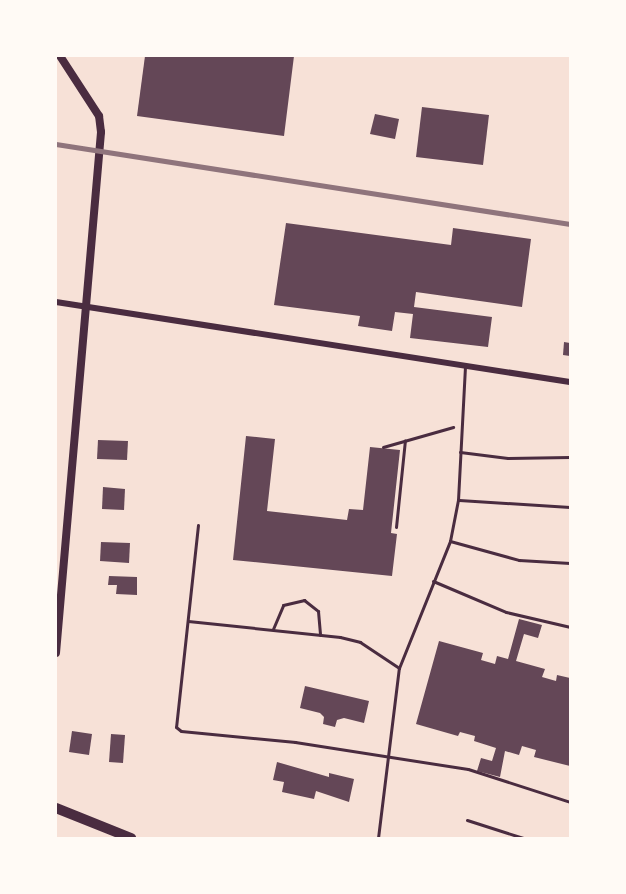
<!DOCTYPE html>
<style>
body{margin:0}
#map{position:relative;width:626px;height:894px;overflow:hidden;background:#f7e1d7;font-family:"Sofia Sans Condensed",sans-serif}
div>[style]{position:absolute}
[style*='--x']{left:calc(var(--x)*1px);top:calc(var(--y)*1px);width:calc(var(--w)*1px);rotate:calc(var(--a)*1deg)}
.building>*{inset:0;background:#644757}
.path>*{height:3px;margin:-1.5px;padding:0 1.5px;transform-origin:1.5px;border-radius:1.5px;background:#4a2c40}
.service>*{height:3px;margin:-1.5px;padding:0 1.5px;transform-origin:1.5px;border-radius:1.5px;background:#4a2c40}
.minor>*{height:6px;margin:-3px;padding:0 3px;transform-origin:3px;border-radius:3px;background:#4a2c40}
.tertiary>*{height:8px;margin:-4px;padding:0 4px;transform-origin:4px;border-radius:4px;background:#4a2c40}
.primary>*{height:10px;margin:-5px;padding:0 5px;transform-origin:5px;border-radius:5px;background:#4a2c40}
.rail>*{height:4.5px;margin:-2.25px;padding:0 2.25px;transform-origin:2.25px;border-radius:2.25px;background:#8f747c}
span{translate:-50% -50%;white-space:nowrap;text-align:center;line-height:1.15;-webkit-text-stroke:6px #fffaf5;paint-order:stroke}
.frame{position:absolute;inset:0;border:57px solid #fffaf5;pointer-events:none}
</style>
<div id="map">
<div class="building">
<i style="clip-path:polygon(145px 56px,294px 56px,284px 136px,137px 116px)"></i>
<i style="clip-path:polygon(422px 107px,489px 115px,483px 165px,416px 157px)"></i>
<i style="clip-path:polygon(375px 114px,399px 119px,395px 139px,370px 134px)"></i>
<i style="clip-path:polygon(286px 223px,451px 245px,453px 228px,531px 239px,522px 307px,416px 292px,414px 307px,492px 317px,488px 347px,410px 338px,413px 314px,395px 312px,392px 331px,358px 326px,360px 316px,274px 305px)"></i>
<i style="clip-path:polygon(564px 342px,570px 343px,570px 356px,563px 355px)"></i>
<i style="clip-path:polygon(246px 436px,275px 439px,267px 511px,347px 520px,349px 509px,363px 510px,370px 447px,400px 450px,391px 533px,397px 534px,392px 576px,233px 560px)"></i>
<i style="clip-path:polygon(98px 440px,128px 441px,127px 460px,97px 459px)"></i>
<i style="clip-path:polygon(103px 487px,125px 489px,124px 510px,102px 509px)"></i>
<i style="clip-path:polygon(101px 542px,130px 543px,129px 563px,100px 561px)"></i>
<i style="clip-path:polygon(109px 576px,137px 577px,137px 595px,116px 594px,117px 585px,108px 585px)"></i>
<i style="clip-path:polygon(519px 619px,542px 625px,538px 638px,524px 634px,516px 661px,545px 669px,542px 677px,556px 681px,557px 675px,570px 678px,570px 766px,534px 757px,536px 750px,522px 746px,519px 755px,505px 751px,500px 777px,477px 771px,481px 758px,492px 761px,496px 748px,474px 741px,475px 736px,460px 732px,458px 736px,416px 724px,439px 641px,483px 653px,481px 660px,495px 664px,497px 656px,508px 659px)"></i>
<i style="clip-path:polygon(305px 686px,369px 701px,364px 723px,344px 718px,337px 720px,335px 727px,323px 724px,324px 717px,320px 713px,300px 708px)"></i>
<i style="clip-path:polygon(72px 731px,92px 734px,89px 755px,69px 752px)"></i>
<i style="clip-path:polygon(111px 734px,125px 735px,123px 763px,109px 762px)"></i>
<i style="clip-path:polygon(277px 762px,329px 777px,329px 773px,354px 779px,349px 802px,316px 791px,314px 799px,282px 792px,284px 782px,273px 780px)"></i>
</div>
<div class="path">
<i style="--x:383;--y:447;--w:73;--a:-15.9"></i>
<i style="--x:396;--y:527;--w:87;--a:-84.1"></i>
</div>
<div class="service">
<i style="--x:460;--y:452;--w:48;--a:7.1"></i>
<i style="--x:508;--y:458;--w:62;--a:-0.9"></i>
<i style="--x:459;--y:500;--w:111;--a:3.6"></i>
<i style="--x:198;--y:525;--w:203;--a:96.2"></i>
<i style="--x:176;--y:727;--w:6;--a:39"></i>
<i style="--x:181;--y:731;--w:115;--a:5.5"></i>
<i style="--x:295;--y:742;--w:175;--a:8.9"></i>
<i style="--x:468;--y:769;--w:107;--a:17.9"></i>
<i style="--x:450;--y:541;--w:72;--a:15.4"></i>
<i style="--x:519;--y:560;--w:51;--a:3.4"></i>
<i style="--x:433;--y:581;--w:79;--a:23"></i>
<i style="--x:506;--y:612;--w:66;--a:13.2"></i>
<i style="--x:188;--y:621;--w:153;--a:6"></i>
<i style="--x:340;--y:637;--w:21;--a:14"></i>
<i style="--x:360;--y:642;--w:47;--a:33.7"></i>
<i style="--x:273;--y:629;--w:26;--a:-67"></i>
<i style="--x:283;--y:605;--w:22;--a:-13"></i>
<i style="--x:304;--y:600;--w:18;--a:38"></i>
<i style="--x:318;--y:611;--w:24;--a:85"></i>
<i style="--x:467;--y:820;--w:59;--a:17.8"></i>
<i style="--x:378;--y:838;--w:171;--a:-83"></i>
<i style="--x:399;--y:668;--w:137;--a:-68.1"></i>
<i style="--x:450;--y:541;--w:42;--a:-79"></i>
<i style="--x:458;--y:500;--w:134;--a:-87"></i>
</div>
<div class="minor">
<i style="--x:56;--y:302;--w:520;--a:8.85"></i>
</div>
<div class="tertiary">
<i style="--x:56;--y:653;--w:523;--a:-85.06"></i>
<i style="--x:101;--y:132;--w:16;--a:-97"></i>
<i style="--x:99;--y:116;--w:72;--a:-123"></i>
</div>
<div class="primary">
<i style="--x:56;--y:808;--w:81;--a:21.8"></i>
</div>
<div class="rail">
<i style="--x:56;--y:144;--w:520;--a:8.85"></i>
</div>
<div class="frame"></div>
</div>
